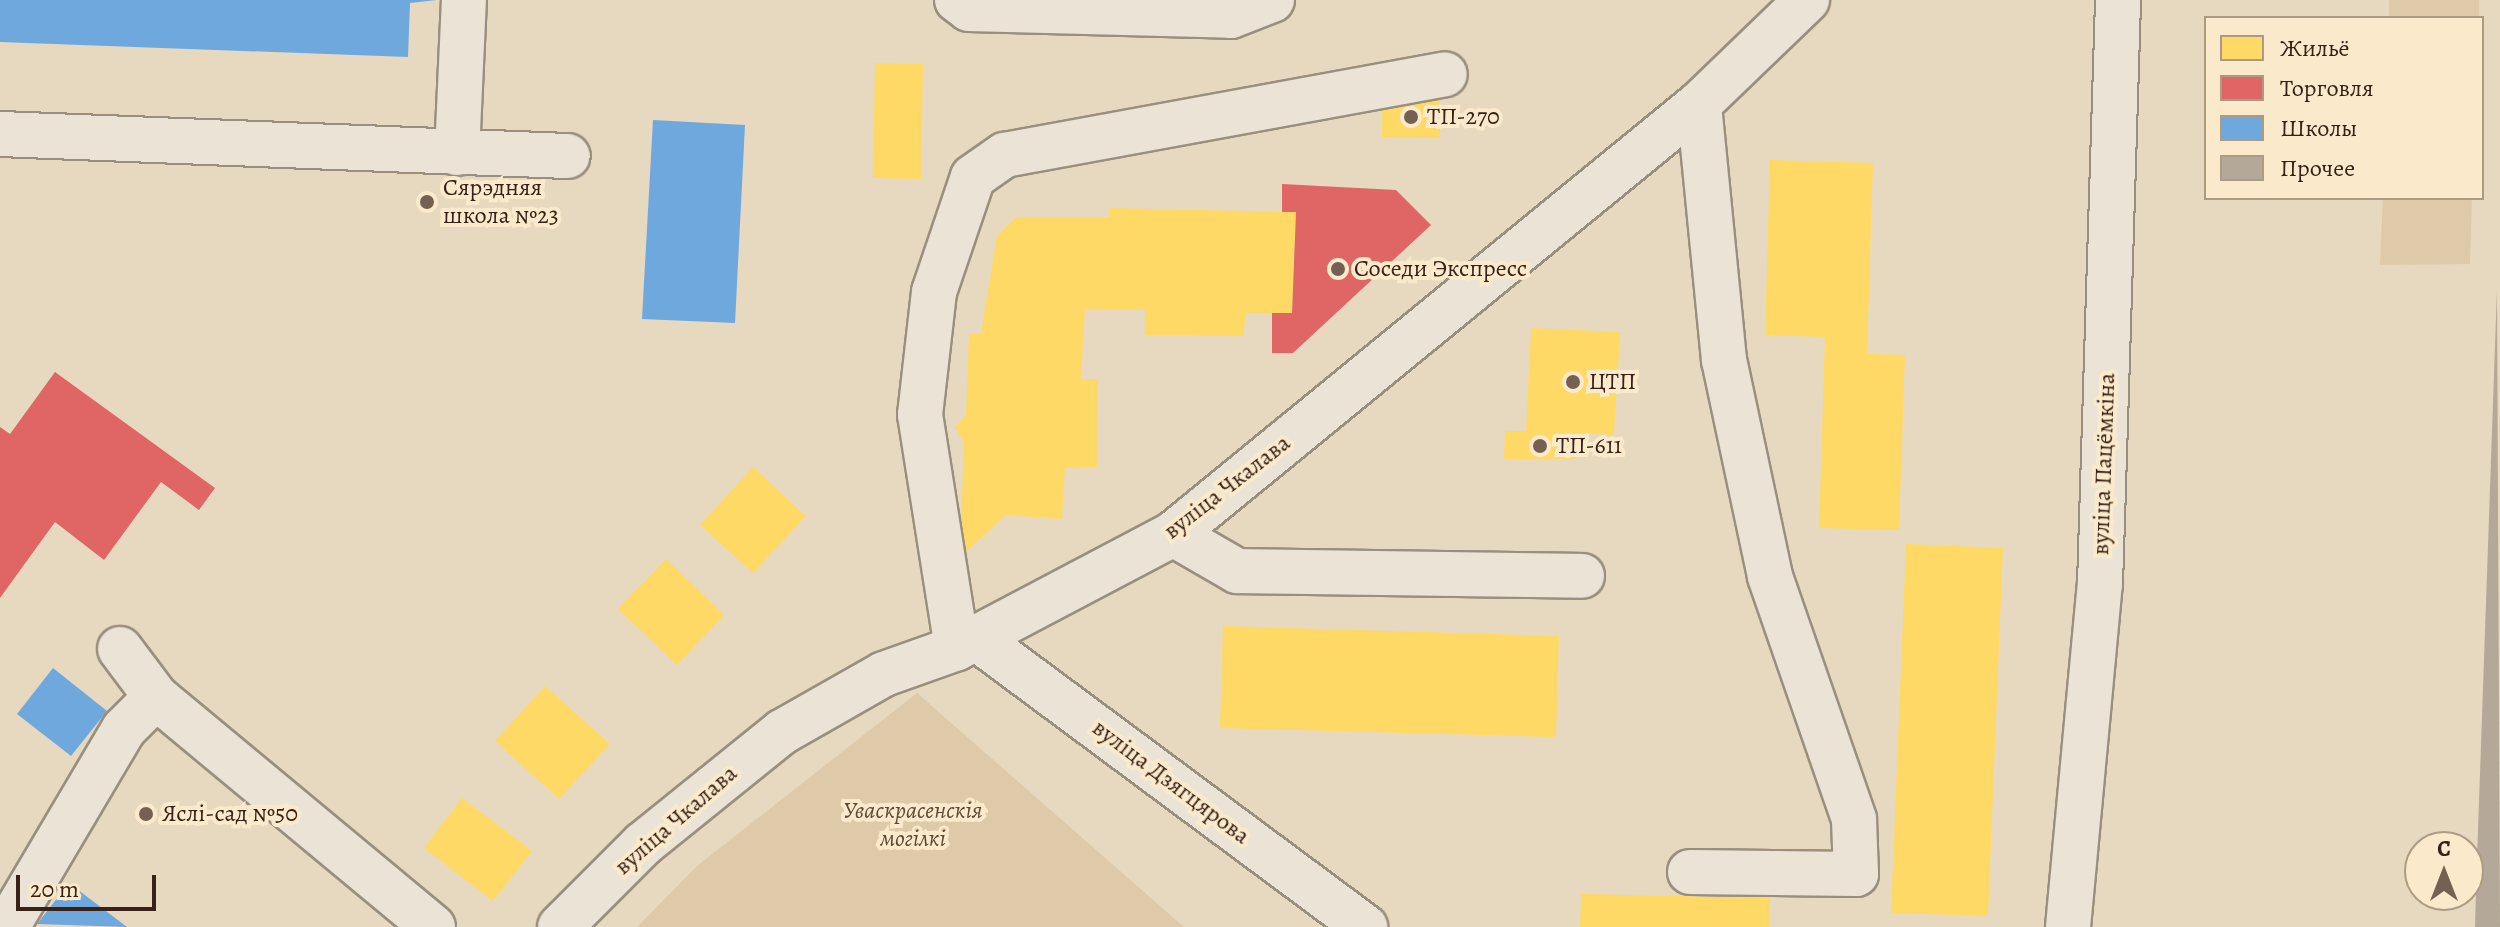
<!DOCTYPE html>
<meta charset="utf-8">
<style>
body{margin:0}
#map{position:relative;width:2500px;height:927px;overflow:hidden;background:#e7d9bf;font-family:Alegreya,serif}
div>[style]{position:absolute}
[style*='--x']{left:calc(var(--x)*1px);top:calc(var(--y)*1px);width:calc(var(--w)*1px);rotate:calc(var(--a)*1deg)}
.green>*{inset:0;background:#decaa8}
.homes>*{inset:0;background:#ffd966}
.shops>*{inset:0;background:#e06666}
.schools>*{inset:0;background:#6fa8dc}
.building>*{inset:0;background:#b4a998}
.roads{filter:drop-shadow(2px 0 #998f7f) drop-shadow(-2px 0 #998f7f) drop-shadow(0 2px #998f7f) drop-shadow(0 -2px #998f7f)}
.minor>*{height:44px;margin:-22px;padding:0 22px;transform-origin:22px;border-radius:22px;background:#eae3d6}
.dots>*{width:22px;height:22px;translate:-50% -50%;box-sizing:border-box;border:4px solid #faeacb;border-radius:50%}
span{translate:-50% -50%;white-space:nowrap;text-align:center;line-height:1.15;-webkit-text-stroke:8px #faeacb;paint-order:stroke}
.poi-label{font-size:24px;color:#372118}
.left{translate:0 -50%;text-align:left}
.street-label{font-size:24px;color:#372118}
.park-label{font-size:24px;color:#5f4837;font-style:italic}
.legend{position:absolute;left:2204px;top:16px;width:280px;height:184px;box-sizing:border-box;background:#faeacb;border:2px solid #ac9a83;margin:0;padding:10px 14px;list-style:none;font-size:24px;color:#372118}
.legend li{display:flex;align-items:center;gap:16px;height:40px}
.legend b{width:40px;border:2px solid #ac9a83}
.north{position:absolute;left:2404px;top:831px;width:80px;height:80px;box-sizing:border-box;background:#faeacb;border:2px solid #ac9a83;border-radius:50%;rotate:0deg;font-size:22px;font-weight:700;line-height:32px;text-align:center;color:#372118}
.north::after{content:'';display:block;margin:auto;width:28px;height:36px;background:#756152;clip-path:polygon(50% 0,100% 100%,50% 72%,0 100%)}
.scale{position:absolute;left:16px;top:875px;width:140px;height:36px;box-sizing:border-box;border:4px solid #372118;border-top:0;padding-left:10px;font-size:24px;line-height:28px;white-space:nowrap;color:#372118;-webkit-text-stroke:6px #faeacb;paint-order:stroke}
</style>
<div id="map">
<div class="green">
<i style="clip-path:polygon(2389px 0,2479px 0,2479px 18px,2389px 18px)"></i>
<i style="clip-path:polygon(2383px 198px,2472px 198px,2470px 264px,2380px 265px)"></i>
<i style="clip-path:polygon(917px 693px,1184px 927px,637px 927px,697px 866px)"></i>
</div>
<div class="homes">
<i style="clip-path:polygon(875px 63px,923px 64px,921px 179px,873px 178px)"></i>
<i style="clip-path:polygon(1382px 97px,1440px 97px,1440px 138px,1382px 137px)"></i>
<i style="clip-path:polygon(1770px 160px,1873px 163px,1867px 354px,1905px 355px,1899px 530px,1819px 528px,1825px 337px,1765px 335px)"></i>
<i style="clip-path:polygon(1109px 208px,1296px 212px,1292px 313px,1246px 313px,1243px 336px,1145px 335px,1145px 310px,1085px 309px,1081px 379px,1098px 379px,1097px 467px,1065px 468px,1062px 519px,1006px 515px,960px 557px,964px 443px,955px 427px,966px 415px,969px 333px,981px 333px,997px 236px,1015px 218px,1110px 218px)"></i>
<i style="clip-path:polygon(1531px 328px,1620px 332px,1614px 435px,1576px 433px,1576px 460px,1504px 459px,1505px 431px,1526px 431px)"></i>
<i style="clip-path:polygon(753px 467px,806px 516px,753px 573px,700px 525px)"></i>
<i style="clip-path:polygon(1906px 544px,2003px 548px,1988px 916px,1891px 913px)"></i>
<i style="clip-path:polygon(666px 559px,724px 615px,677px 665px,618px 609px)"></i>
<i style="clip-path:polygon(1223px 626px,1559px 636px,1556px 737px,1220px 728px)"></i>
<i style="clip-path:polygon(545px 686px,610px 744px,559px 799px,495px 741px)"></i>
<i style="clip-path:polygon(462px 798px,532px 851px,493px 901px,424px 848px)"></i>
<i style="clip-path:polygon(1581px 894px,1770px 898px,1769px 927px,1580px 927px)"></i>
</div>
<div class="shops">
<i style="clip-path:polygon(1282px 184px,1396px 190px,1431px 225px,1293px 353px,1272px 353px,1272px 313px,1292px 313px,1296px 212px,1282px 212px)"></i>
<i style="clip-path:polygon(55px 372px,215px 488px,199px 510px,161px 482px,104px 560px,55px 522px,0 598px,0 427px,10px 434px)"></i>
</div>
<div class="schools">
<i style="clip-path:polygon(0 0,437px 0,410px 3px,408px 57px,0 42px)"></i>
<i style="clip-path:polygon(653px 120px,745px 125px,735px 323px,642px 319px)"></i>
<i style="clip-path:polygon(53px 668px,107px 711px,71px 756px,17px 714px)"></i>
<i style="clip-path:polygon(69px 883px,127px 927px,37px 924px)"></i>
</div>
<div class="building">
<i style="clip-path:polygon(2497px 289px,2500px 927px,2475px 927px,2477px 859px)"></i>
</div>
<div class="roads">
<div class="minor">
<i style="--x:957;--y:0;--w:15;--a:37"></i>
<i style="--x:969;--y:9;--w:262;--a:1.5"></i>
<i style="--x:1231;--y:16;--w:44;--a:-21.3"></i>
<i style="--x:0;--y:134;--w:568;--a:2.22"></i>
<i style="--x:457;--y:153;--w:153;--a:-87.4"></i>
<i style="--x:1173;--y:534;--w:74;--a:30"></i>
<i style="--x:1237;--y:571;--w:345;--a:0.8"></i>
<i style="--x:976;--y:638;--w:485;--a:36.6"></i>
<i style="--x:957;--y:648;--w:236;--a:-99"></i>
<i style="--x:920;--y:415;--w:124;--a:-83.5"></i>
<i style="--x:934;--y:292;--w:121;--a:-71.3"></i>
<i style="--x:973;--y:177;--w:39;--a:-35"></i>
<i style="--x:1005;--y:155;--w:447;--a:-10.4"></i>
<i style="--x:120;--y:649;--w:60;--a:53.1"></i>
<i style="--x:156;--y:697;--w:360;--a:39.7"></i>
<i style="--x:1690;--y:872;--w:166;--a:0.7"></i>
<i style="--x:1856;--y:874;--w:55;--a:-92.1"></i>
<i style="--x:1854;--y:819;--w:257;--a:-109.1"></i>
<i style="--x:1770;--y:576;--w:221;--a:-102"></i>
<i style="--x:1724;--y:360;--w:257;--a:-95.6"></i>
<i style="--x:8;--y:925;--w:228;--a:-59.4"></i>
<i style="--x:124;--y:729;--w:45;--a:-45"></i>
<i style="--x:560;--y:927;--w:117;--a:-45"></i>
<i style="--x:643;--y:844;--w:179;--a:-38.9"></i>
<i style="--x:782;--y:732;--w:117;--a:-29.6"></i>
<i style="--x:884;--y:674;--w:77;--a:-19.6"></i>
<i style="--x:957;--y:648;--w:244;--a:-27.8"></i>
<i style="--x:1173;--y:534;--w:679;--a:-39.27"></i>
<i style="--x:1699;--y:104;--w:150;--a:-43.9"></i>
<i style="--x:2068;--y:927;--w:344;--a:-84.7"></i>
<i style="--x:2100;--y:584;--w:584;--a:-88.23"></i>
</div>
</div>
<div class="dots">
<i style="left:1411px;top:117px;background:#756152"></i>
<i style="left:427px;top:202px;background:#756152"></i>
<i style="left:1338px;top:269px;background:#756152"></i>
<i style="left:1573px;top:382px;background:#756152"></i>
<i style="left:1540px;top:446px;background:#756152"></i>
<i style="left:146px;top:814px;background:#756152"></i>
</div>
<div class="poi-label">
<span class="left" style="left:1427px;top:117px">ТП-270</span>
<span class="left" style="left:443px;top:202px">Сярэдняя<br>школа №23</span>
<span class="left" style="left:1354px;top:269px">Соседи Экспресс</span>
<span class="left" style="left:1589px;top:382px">ЦТП</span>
<span class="left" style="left:1556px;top:446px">ТП-611</span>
<span class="left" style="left:162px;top:814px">Яслі-сад №50</span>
</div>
<div class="street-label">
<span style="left:2104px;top:464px;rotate:-88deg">вуліца Пацёмкіна</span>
<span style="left:1227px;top:487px;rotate:-38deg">вуліца Чкалава</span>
<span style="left:1171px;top:782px;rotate:37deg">вуліца Дзягцярова</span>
<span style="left:676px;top:820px;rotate:-41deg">вуліца Чкалава</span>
</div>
<div class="park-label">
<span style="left:913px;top:825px">Уваскрасенскія<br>могілкі</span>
</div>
<ul class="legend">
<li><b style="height:22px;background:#ffd966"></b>Жильё</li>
<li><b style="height:22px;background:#e06666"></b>Торговля</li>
<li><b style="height:22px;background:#6fa8dc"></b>Школы</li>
<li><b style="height:22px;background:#b4a998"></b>Прочее</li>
</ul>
<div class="north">С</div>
<div class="scale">20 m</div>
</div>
